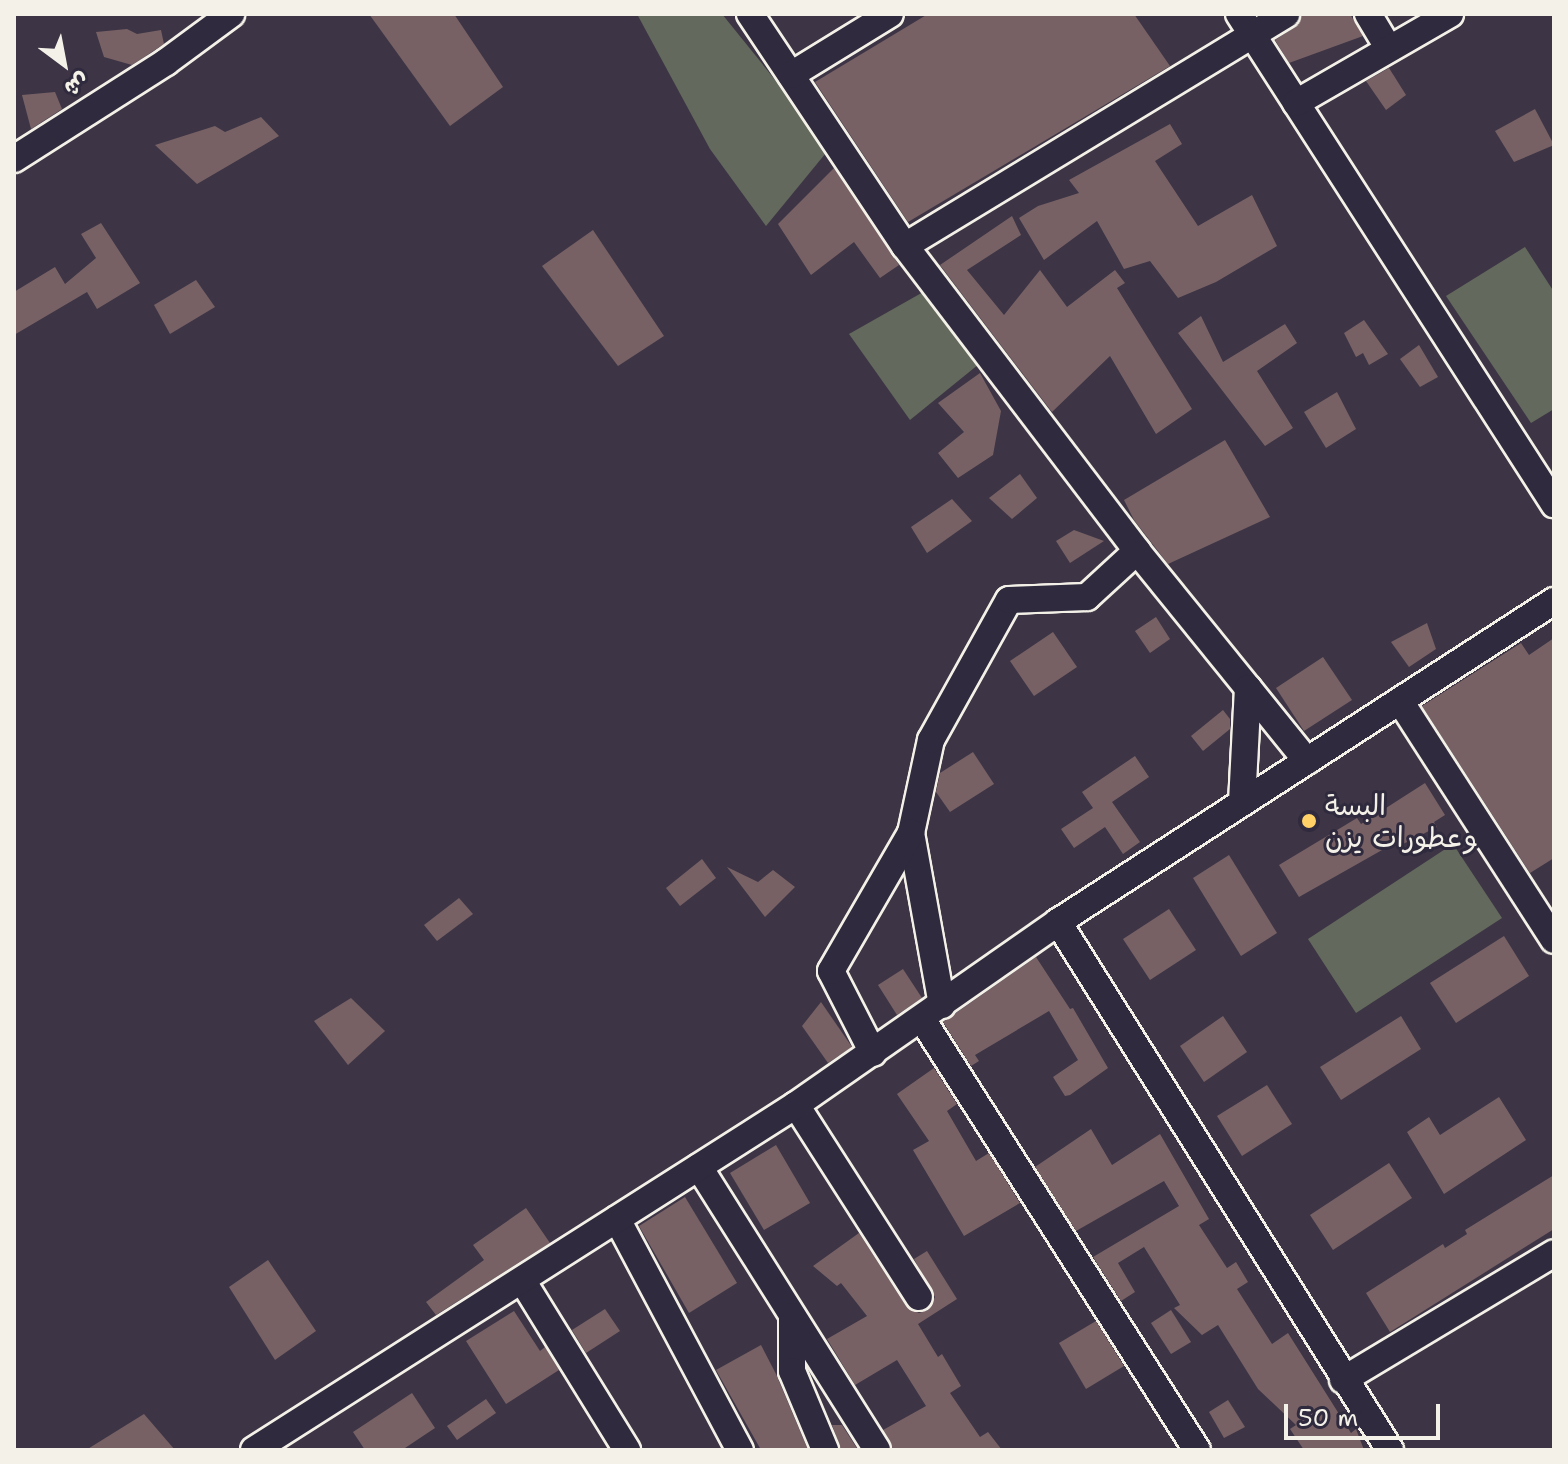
<!DOCTYPE html>
<meta charset="utf-8">
<style>
body{margin:0}
#map{position:relative;width:1568px;height:1464px;overflow:hidden;background:#3d3545;font-family:"Shantell Sans","Playpen Sans Arabic",sans-serif}
div>[style]{position:absolute}
[style*='--x']{left:calc(var(--x)*1px);top:calc(var(--y)*1px);width:calc(var(--w)*1px);rotate:calc(var(--a)*1deg)}
.green>*{inset:0;background:#636a5d}
.building>*{inset:0;background:#776165}
.roads{filter:drop-shadow(2px 0 #f4f1e8) drop-shadow(-2px 0 #f4f1e8) drop-shadow(0 2px #f4f1e8) drop-shadow(0 -2px #f4f1e8)}
.minor>*{height:26px;margin:-13px;padding:0 13px;transform-origin:13px;border-radius:13px;background:#2f2a3d}
.dots>*{width:22px;height:22px;translate:-50% -50%;box-sizing:border-box;border:4px solid #2f2a3d;border-radius:50%}
span{translate:-50% -50%;white-space:nowrap;text-align:center;line-height:1.15;-webkit-text-stroke:6px #2f2a3d;paint-order:stroke}
.poi-label{font-size:28px;color:#f4f1e8}
.left{translate:0 -50%;text-align:left}
.frame{position:absolute;inset:0;border:16px solid #f4f1e8;pointer-events:none}
.north{position:absolute;left:24px;top:24px;width:80px;height:80px;-webkit-text-stroke:6px #2f2a3d;paint-order:stroke;rotate:148deg;font-size:22px;font-weight:700;line-height:32px;text-align:center;color:#f4f1e8}
.north::after{content:'';display:block;margin:auto;width:28px;height:36px;background:#f4f1e8;clip-path:polygon(50% 0,100% 100%,50% 72%,0 100%)}
.scale{position:absolute;left:1284px;top:1404px;width:156px;height:36px;box-sizing:border-box;border:4px solid #f4f1e8;border-top:0;padding-left:10px;font-size:24px;line-height:28px;white-space:nowrap;color:#f4f1e8;-webkit-text-stroke:6px #2f2a3d;paint-order:stroke}
</style>
<div id="map">
<div class="green">
<i style="clip-path:polygon(637px 14px,722px 14px,830px 148px,766px 226px,710px 149px)"></i>
<i style="clip-path:polygon(1525px 247px,1554px 292px,1554px 409px,1531px 423px,1446px 296px)"></i>
<i style="clip-path:polygon(925px 291px,979px 364px,910px 420px,849px 334px)"></i>
<i style="clip-path:polygon(1453px 844px,1502px 918px,1356px 1013px,1308px 939px)"></i>
</div>
<div class="building">
<i style="clip-path:polygon(369px 14px,454px 14px,503px 87px,450px 126px)"></i>
<i style="clip-path:polygon(928px 14px,1134px 14px,1170px 66px,908px 222px,815px 82px)"></i>
<i style="clip-path:polygon(1302px 14px,1350px 14px,1363px 36px,1289px 63px,1275px 40px,1295px 27px)"></i>
<i style="clip-path:polygon(127px 29px,137px 34px,161px 30px,164px 44px,132px 65px,104px 57px,96px 32px)"></i>
<i style="clip-path:polygon(1389px 68px,1406px 95px,1386px 110px,1366px 81px)"></i>
<i style="clip-path:polygon(55px 92px,62px 109px,31px 129px,22px 95px)"></i>
<i style="clip-path:polygon(1535px 109px,1554px 145px,1514px 162px,1495px 131px)"></i>
<i style="clip-path:polygon(261px 117px,279px 136px,197px 184px,155px 145px,215px 126px,225px 132px)"></i>
<i style="clip-path:polygon(1170px 124px,1182px 144px,1155px 161px,1198px 226px,1252px 195px,1277px 246px,1216px 282px,1178px 298px,1150px 261px,1124px 269px,1097px 221px,1044px 260px,1019px 218px,1038px 206px,1079px 193px,1069px 180px)"></i>
<i style="clip-path:polygon(834px 168px,899px 265px,880px 278px,854px 242px,811px 275px,778px 224px)"></i>
<i style="clip-path:polygon(1012px 216px,1021px 235px,967px 270px,1004px 315px,1040px 270px,1067px 307px,1115px 270px,1125px 283px,1117px 288px,1192px 409px,1156px 434px,1110px 356px,1052px 412px,940px 265px)"></i>
<i style="clip-path:polygon(101px 223px,140px 283px,97px 309px,87px 292px,14px 335px,14px 292px,55px 267px,65px 284px,96px 258px,81px 234px)"></i>
<i style="clip-path:polygon(593px 230px,664px 336px,618px 366px,542px 266px)"></i>
<i style="clip-path:polygon(196px 280px,215px 307px,170px 334px,154px 305px)"></i>
<i style="clip-path:polygon(1201px 316px,1223px 362px,1285px 324px,1297px 343px,1257px 371px,1293px 428px,1265px 446px,1178px 333px)"></i>
<i style="clip-path:polygon(1364px 320px,1388px 354px,1369px 365px,1363px 353px,1356px 357px,1344px 333px)"></i>
<i style="clip-path:polygon(1419px 345px,1438px 377px,1420px 387px,1400px 359px)"></i>
<i style="clip-path:polygon(980px 373px,1001px 411px,993px 455px,958px 478px,938px 453px,964px 432px,938px 403px)"></i>
<i style="clip-path:polygon(1337px 392px,1356px 429px,1326px 448px,1304px 412px)"></i>
<i style="clip-path:polygon(1225px 440px,1270px 517px,1168px 564px,1134px 520px,1124px 500px)"></i>
<i style="clip-path:polygon(1020px 474px,1037px 498px,1012px 519px,989px 498px)"></i>
<i style="clip-path:polygon(952px 499px,972px 521px,927px 553px,911px 527px)"></i>
<i style="clip-path:polygon(1074px 530px,1104px 541px,1070px 563px,1056px 541px)"></i>
<i style="clip-path:polygon(1156px 617px,1170px 639px,1150px 653px,1135px 631px)"></i>
<i style="clip-path:polygon(1427px 623px,1436px 649px,1409px 667px,1391px 642px)"></i>
<i style="clip-path:polygon(1053px 632px,1077px 667px,1034px 696px,1010px 661px)"></i>
<i style="clip-path:polygon(1554px 638px,1554px 858px,1530px 873px,1422px 706px,1521px 643px,1529px 655px)"></i>
<i style="clip-path:polygon(1323px 657px,1352px 700px,1304px 731px,1276px 688px)"></i>
<i style="clip-path:polygon(1223px 710px,1230px 719px,1230px 729px,1203px 751px,1191px 736px)"></i>
<i style="clip-path:polygon(973px 752px,994px 784px,950px 812px,936px 792px,940px 773px)"></i>
<i style="clip-path:polygon(1135px 756px,1149px 777px,1112px 802px,1140px 842px,1123px 854px,1105px 827px,1074px 848px,1061px 829px,1093px 808px,1082px 792px)"></i>
<i style="clip-path:polygon(1425px 783px,1445px 815px,1434px 822px,1437px 827px,1401px 845px,1398px 841px,1299px 897px,1279px 865px,1357px 818px,1361px 824px)"></i>
<i style="clip-path:polygon(1229px 855px,1277px 933px,1241px 956px,1193px 878px)"></i>
<i style="clip-path:polygon(702px 859px,716px 878px,680px 906px,666px 888px)"></i>
<i style="clip-path:polygon(727px 867px,758px 882px,773px 870px,795px 887px,765px 917px)"></i>
<i style="clip-path:polygon(459px 898px,473px 914px,437px 941px,424px 925px)"></i>
<i style="clip-path:polygon(1169px 909px,1196px 950px,1150px 980px,1123px 939px)"></i>
<i style="clip-path:polygon(1504px 936px,1529px 976px,1456px 1023px,1430px 983px)"></i>
<i style="clip-path:polygon(1036px 957px,1070px 1009px,1073px 1008px,1108px 1068px,1070px 1095px,1065px 1096px,1053px 1077px,1078px 1060px,1049px 1011px,975px 1055px,979px 1061px,971px 1066px,943px 1022px)"></i>
<i style="clip-path:polygon(903px 969px,922px 998px,897px 1015px,878px 985px)"></i>
<i style="clip-path:polygon(351px 998px,385px 1031px,348px 1065px,314px 1021px)"></i>
<i style="clip-path:polygon(821px 1002px,852px 1047px,828px 1063px,802px 1026px)"></i>
<i style="clip-path:polygon(1223px 1016px,1247px 1052px,1204px 1082px,1180px 1046px)"></i>
<i style="clip-path:polygon(1401px 1016px,1421px 1049px,1341px 1100px,1320px 1067px)"></i>
<i style="clip-path:polygon(934px 1068px,957px 1104px,947px 1111px,976px 1161px,989px 1153px,1020px 1203px,964px 1236px,913px 1150px,929px 1141px,897px 1094px)"></i>
<i style="clip-path:polygon(1267px 1085px,1292px 1124px,1242px 1156px,1217px 1116px)"></i>
<i style="clip-path:polygon(1499px 1097px,1526px 1140px,1444px 1194px,1407px 1132px,1429px 1117px,1440px 1135px)"></i>
<i style="clip-path:polygon(1091px 1129px,1112px 1165px,1160px 1134px,1209px 1219px,1199px 1225px,1227px 1268px,1236px 1262px,1248px 1282px,1237px 1289px,1272px 1344px,1288px 1333px,1351px 1433px,1356px 1429px,1364px 1450px,1304px 1450px,1290px 1429px,1296px 1425px,1258px 1389px,1218px 1325px,1202px 1335px,1174px 1308px,1180px 1305px,1144px 1247px,1118px 1263px,1135px 1292px,1121px 1301px,1093px 1257px,1179px 1206px,1164px 1181px,1076px 1231px,1035px 1167px)"></i>
<i style="clip-path:polygon(776px 1145px,810px 1203px,764px 1230px,730px 1173px)"></i>
<i style="clip-path:polygon(1389px 1163px,1412px 1198px,1333px 1250px,1310px 1215px)"></i>
<i style="clip-path:polygon(1554px 1175px,1554px 1229px,1390px 1332px,1366px 1293px,1443px 1244px,1445px 1248px,1467px 1234px,1465px 1230px)"></i>
<i style="clip-path:polygon(685px 1197px,737px 1283px,689px 1313px,639px 1226px)"></i>
<i style="clip-path:polygon(526px 1208px,550px 1243px,436px 1315px,426px 1302px,484px 1260px,473px 1245px)"></i>
<i style="clip-path:polygon(859px 1233px,906px 1306px,919px 1313px,928px 1310px,935px 1297px,914px 1259px,927px 1251px,957px 1299px,918px 1324px,938px 1357px,942px 1354px,961px 1386px,950px 1393px,980px 1437px,988px 1432px,1002px 1450px,893px 1450px,883px 1430px,926px 1406px,897px 1360px,855px 1385px,827px 1339px,867px 1316px,841px 1283px,837px 1286px,813px 1266px)"></i>
<i style="clip-path:polygon(268px 1260px,316px 1331px,275px 1360px,229px 1287px)"></i>
<i style="clip-path:polygon(605px 1309px,620px 1331px,586px 1353px,572px 1330px)"></i>
<i style="clip-path:polygon(1171px 1310px,1191px 1342px,1171px 1354px,1151px 1323px)"></i>
<i style="clip-path:polygon(514px 1311px,540px 1351px,545px 1347px,559px 1370px,506px 1404px,466px 1341px)"></i>
<i style="clip-path:polygon(1096px 1321px,1124px 1366px,1086px 1389px,1059px 1343px)"></i>
<i style="clip-path:polygon(761px 1345px,776px 1374px,808px 1450px,761px 1450px,716px 1370px)"></i>
<i style="clip-path:polygon(412px 1393px,435px 1428px,402px 1450px,365px 1450px,353px 1432px)"></i>
<i style="clip-path:polygon(486px 1399px,496px 1413px,457px 1440px,447px 1426px)"></i>
<i style="clip-path:polygon(1228px 1400px,1245px 1427px,1224px 1438px,1209px 1412px)"></i>
<i style="clip-path:polygon(144px 1414px,175px 1450px,86px 1450px)"></i>
<i style="clip-path:polygon(832px 1425px,842px 1425px,858px 1450px,841px 1450px)"></i>
</div>
<div class="roads">
<div class="minor">
<i style="--x:750;--y:14;--w:279;--a:56.3"></i>
<i style="--x:905;--y:246;--w:383;--a:52.7"></i>
<i style="--x:1137;--y:551;--w:176;--a:51"></i>
<i style="--x:1248;--y:688;--w:115;--a:93"></i>
<i style="--x:1239;--y:14;--w:583;--a:57.26"></i>
<i style="--x:1368;--y:14;--w:39;--a:59"></i>
<i style="--x:791;--y:75;--w:116;--a:-31.6"></i>
<i style="--x:1296;--y:103;--w:178;--a:-30"></i>
<i style="--x:14;--y:159;--w:180;--a:-32.5"></i>
<i style="--x:166;--y:62;--w:81;--a:-36.4"></i>
<i style="--x:905;--y:246;--w:446;--a:-31.3"></i>
<i style="--x:1248;--y:688;--w:94;--a:51.1"></i>
<i style="--x:1400;--y:701;--w:284;--a:57.2"></i>
<i style="--x:942;--y:1005;--w:175;--a:-100.2"></i>
<i style="--x:911;--y:833;--w:95;--a:-77.9"></i>
<i style="--x:931;--y:740;--w:160;--a:-60.9"></i>
<i style="--x:1009;--y:600;--w:78;--a:-2.2"></i>
<i style="--x:1087;--y:597;--w:68;--a:-42.6"></i>
<i style="--x:922;--y:1019;--w:511;--a:57.46"></i>
<i style="--x:873;--y:1053;--w:92;--a:-117.1"></i>
<i style="--x:831;--y:971;--w:160;--a:-59.9"></i>
<i style="--x:796;--y:1105;--w:228;--a:57.4"></i>
<i style="--x:699;--y:1167;--w:334;--a:57.8"></i>
<i style="--x:617;--y:1219;--w:262;--a:62"></i>
<i style="--x:522;--y:1280;--w:200;--a:58.3"></i>
<i style="--x:792;--y:1316;--w:55;--a:90"></i>
<i style="--x:792;--y:1371;--w:86;--a:67.3"></i>
<i style="--x:1343;--y:1380;--w:246;--a:-31"></i>
<i style="--x:254;--y:1450;--w:642;--a:-32.48"></i>
<i style="--x:796;--y:1105;--w:320;--a:-34.9"></i>
<i style="--x:1390;--y:1450;--w:624;--a:-122.16"></i>
<i style="--x:1058;--y:922;--w:591;--a:-32.91"></i>
</div>
</div>
<div class="dots">
<i style="left:1309px;top:821px;background:#ffd166"></i>
</div>
<div class="poi-label">
<span class="left" style="left:1325px;top:821px">البسة<br>وعطورات يزن</span>
</div>
<div class="frame"></div>
<div class="north">ش</div>
<div class="scale">50 m</div>
</div>
